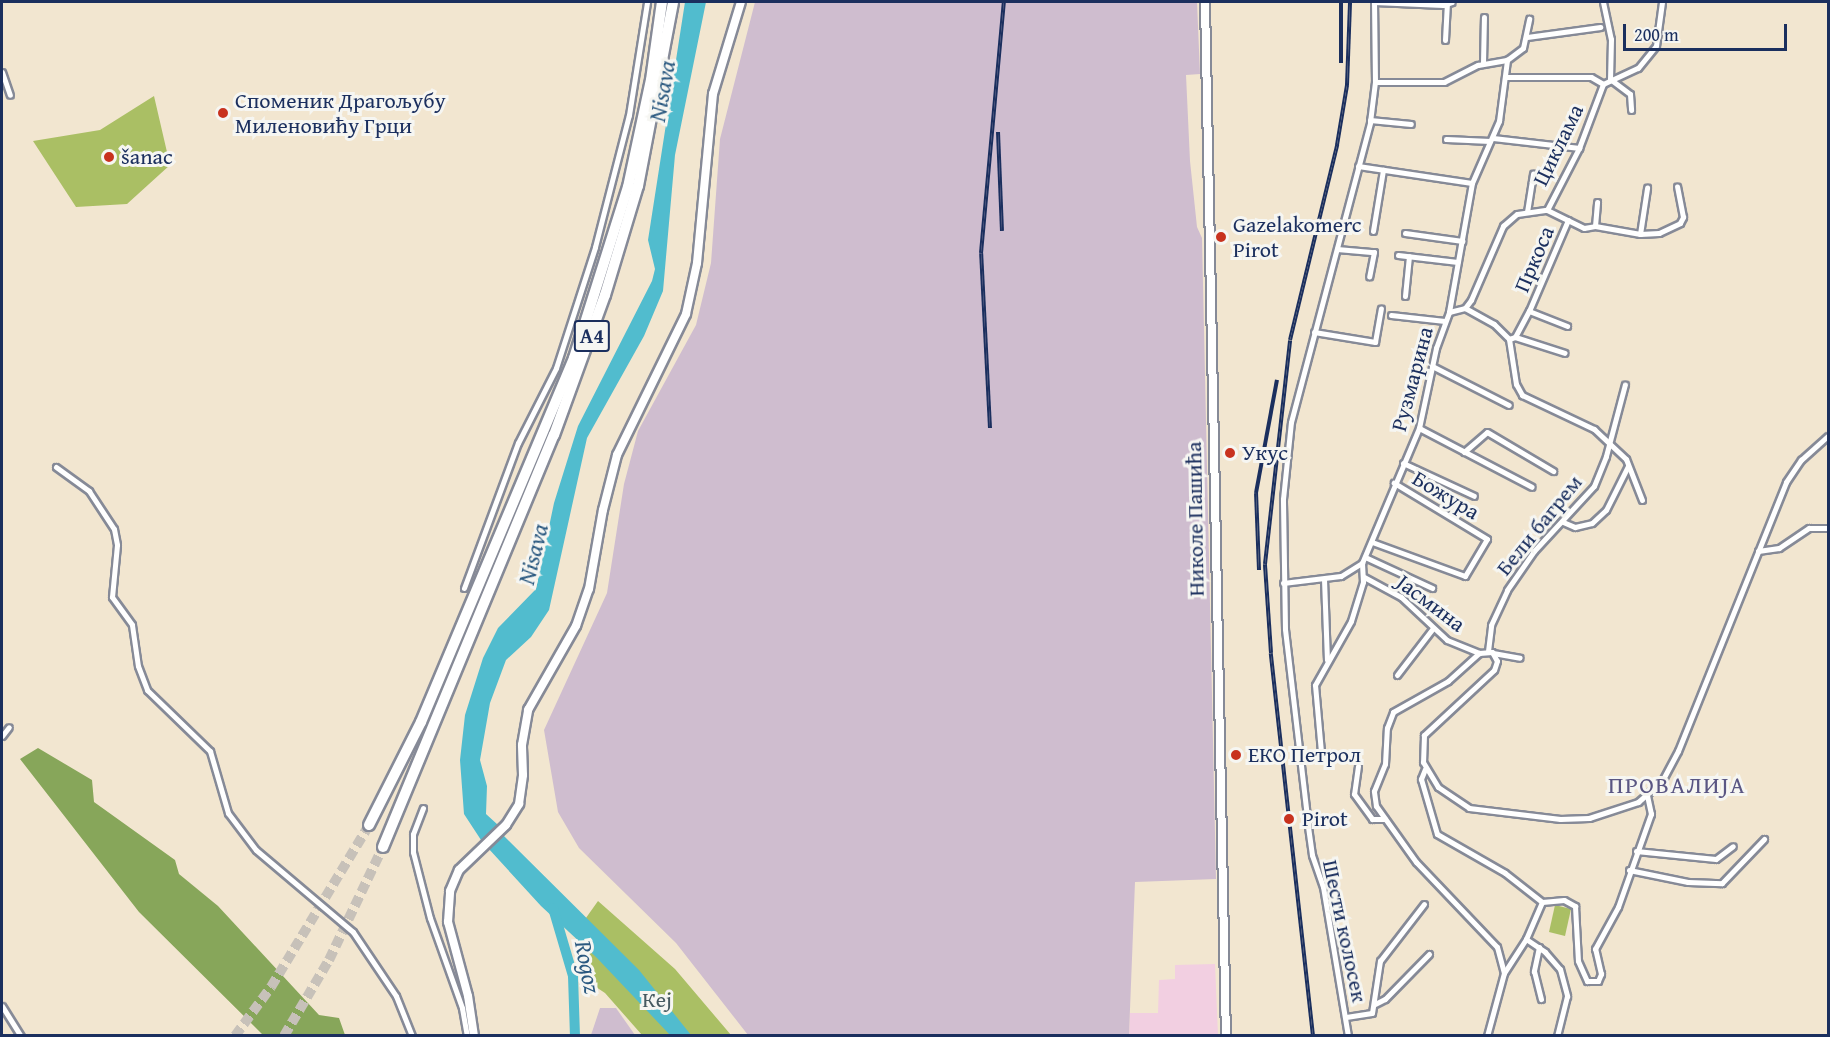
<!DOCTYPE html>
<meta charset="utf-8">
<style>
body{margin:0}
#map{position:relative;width:1830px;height:1037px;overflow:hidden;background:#f2e6d0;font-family:"Gentium Book Plus",serif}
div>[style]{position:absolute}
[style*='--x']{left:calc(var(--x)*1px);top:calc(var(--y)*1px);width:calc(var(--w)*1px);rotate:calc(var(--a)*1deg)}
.built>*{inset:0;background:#f2cfe1}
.industrial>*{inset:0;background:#cfbdcf}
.green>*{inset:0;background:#aabf64}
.forest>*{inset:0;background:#87a65a}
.water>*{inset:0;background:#51bcce}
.river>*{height:10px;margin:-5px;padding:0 5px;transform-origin:5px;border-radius:5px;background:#51bcce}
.highway-tunnel>*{height:10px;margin-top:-5px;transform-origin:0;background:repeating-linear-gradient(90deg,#c7c1b9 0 10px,transparent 0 15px)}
.roads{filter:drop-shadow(2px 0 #868a97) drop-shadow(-2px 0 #868a97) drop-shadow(0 2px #868a97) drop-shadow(0 -2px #868a97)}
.street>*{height:5px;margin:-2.5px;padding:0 2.5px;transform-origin:2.5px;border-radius:2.5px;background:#fff}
.secondary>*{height:8px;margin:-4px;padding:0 4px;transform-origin:4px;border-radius:4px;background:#fff}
.highway>*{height:10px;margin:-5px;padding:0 5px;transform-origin:5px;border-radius:5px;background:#fff}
.rail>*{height:4px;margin-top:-2px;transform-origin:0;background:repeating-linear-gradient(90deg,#f6f6f2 0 4.5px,#1b2f5e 0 9px);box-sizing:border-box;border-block:2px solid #1b2f5e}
.dots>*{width:16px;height:16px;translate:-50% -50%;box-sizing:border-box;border:3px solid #f6f6f2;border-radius:50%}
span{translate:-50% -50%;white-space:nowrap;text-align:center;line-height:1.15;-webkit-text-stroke:6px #f6f6f2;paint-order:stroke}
.shield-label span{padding:2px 4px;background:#f6f6f2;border:2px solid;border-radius:4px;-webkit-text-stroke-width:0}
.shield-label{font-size:21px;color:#1b2f5e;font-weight:700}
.poi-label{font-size:22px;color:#1b2f5e}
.left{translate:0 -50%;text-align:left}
.street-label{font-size:22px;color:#1b2f5e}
.park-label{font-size:22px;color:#465a60}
.water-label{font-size:24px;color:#2b5980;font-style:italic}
.neighbourhood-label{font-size:24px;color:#5a5683;letter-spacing:1.5px}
.frame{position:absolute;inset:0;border:3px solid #1b2f5e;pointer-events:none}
.scale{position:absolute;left:1623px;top:24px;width:164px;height:27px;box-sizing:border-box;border:3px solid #1b2f5e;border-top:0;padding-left:8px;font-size:18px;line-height:21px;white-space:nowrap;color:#1b2f5e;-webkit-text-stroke:4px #f6f6f2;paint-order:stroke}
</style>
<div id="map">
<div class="built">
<i style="clip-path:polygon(1215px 964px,1218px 1035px,1129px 1036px,1130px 1013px,1158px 1013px,1159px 980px,1175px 979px,1175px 965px)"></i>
</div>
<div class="industrial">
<i style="clip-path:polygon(755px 2px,1197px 2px,1200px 74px,1186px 75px,1190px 161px,1197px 227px,1202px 238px,1216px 879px,1135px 882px,1129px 1035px,748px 1035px,676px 943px,579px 848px,558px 812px,544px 730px,607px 593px,624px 484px,638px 431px,696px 325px,711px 263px,720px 139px)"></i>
<i style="clip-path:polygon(600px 1008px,616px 1008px,635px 1035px,591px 1035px)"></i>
</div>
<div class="green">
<i style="clip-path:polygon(154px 96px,170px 165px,127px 204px,76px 207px,33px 141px,100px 130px)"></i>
<i style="clip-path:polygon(598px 901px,675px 969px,731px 1035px,642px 1035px,605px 993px,584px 979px,576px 932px)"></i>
<i style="clip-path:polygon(1555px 905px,1571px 909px,1565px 936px,1549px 932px)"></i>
</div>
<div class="forest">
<i style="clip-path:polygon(38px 748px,92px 780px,94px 802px,175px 860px,179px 874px,218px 906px,319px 1015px,339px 1018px,345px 1035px,263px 1035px,139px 912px,20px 759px)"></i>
</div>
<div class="water">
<i style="clip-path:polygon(685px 2px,706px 2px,675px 155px,663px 291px,644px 336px,587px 438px,549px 610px,531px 637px,506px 660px,490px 703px,480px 760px,487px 786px,486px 814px,498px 825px,481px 840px,464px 814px,460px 760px,465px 715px,483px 658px,498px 628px,536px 589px,554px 503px,578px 426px,652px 281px,655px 269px,648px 240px)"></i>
<i style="clip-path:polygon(503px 835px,639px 970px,691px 1035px,670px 1035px,597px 958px,541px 906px,488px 848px)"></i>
</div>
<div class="river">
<i style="--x:553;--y:908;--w:71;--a:73.6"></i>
<i style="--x:573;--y:976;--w:60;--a:88.1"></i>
</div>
<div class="highway-tunnel">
<i style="--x:235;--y:1036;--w:61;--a:-53.7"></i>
<i style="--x:271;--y:987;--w:189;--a:-58.8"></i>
<i style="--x:284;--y:1036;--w:88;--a:-59.4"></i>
<i style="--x:329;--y:960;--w:125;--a:-64.5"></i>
</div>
<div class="roads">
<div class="street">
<i style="--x:1374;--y:2;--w:69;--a:2.5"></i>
<i style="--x:1443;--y:5;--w:9;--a:-18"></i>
<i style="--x:1603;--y:2;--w:38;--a:78"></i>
<i style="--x:1611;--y:39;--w:40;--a:91.4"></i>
<i style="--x:1610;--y:79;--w:25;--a:37"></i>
<i style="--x:1630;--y:94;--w:16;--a:86"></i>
<i style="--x:1527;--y:37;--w:74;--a:-7.8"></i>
<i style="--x:1445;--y:40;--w:35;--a:-87"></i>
<i style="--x:1483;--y:63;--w:46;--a:-88.8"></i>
<i style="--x:2;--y:72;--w:24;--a:71"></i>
<i style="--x:1506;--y:77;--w:85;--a:0"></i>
<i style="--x:1591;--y:77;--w:14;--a:30"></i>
<i style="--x:1375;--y:82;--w:69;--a:0"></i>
<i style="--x:1444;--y:82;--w:38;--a:-27"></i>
<i style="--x:1478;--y:65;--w:29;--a:-10"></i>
<i style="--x:1370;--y:120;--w:41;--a:5.6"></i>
<i style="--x:1493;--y:138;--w:87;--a:6.6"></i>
<i style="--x:1446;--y:139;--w:44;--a:2.6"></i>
<i style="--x:1358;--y:166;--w:115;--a:8.5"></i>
<i style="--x:1547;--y:210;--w:41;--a:25.9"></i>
<i style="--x:1584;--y:228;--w:11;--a:-10"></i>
<i style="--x:1595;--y:226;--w:46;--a:10.1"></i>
<i style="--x:1640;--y:234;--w:47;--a:-81.3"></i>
<i style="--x:1527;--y:212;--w:39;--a:-81"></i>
<i style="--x:1595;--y:226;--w:24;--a:-85"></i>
<i style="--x:1373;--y:231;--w:62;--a:-80.7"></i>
<i style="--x:1405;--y:233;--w:58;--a:8"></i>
<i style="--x:1640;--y:234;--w:19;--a:-3"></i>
<i style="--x:1659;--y:233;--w:23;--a:-25"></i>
<i style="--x:1680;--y:223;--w:7;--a:-63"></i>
<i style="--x:1683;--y:217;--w:31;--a:-101"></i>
<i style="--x:1337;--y:249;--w:37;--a:5"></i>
<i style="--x:1374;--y:252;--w:25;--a:101"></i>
<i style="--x:1398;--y:255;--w:60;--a:6.7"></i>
<i style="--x:1405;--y:296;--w:40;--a:-84.3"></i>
<i style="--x:1465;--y:308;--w:33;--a:29"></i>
<i style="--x:1494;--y:324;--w:21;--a:45"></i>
<i style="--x:1509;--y:339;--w:46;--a:81.2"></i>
<i style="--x:1516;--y:384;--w:13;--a:61"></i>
<i style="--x:1522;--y:395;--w:80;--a:25.3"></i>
<i style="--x:1594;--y:429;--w:44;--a:43.2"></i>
<i style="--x:1626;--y:459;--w:44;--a:68.7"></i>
<i style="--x:1529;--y:311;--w:41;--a:21.5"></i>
<i style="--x:1449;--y:312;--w:131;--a:-79.9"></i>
<i style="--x:1472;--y:183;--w:68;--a:-66.5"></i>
<i style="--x:1499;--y:121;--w:62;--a:-82.5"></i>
<i style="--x:1507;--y:60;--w:20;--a:-37"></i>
<i style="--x:1523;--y:48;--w:30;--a:-78"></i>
<i style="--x:1391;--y:315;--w:54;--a:6.3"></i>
<i style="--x:1314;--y:332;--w:62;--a:9.3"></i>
<i style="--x:1375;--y:342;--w:34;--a:-80"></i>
<i style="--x:1515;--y:337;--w:52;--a:17.7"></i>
<i style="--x:1509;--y:339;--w:6;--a:-18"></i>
<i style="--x:1515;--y:337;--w:30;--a:-62"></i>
<i style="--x:1529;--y:311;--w:99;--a:-66.8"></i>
<i style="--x:1432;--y:366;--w:86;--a:26.9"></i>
<i style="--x:1419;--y:428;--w:127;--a:27.6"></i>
<i style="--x:1464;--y:452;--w:30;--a:-41"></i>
<i style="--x:1487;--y:432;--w:77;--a:30.6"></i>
<i style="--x:1403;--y:463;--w:78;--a:24.9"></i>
<i style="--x:56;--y:467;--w:41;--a:36"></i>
<i style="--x:89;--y:491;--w:45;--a:56.7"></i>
<i style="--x:114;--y:529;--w:16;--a:79"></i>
<i style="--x:117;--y:545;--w:52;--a:95.5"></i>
<i style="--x:112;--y:597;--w:34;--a:54"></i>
<i style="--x:132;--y:625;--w:41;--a:81.7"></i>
<i style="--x:138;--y:666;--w:26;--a:69"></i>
<i style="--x:147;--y:690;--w:88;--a:44.1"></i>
<i style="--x:210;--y:751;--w:65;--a:73.8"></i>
<i style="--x:228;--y:813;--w:46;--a:52.9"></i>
<i style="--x:256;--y:850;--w:127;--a:40.2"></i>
<i style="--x:353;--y:932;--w:77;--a:56.1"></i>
<i style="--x:396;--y:996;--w:43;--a:68.2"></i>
<i style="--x:1563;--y:522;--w:13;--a:23"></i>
<i style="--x:1575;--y:527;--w:17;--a:-13"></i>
<i style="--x:1592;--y:523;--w:19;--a:-43"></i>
<i style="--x:1606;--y:510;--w:49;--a:-63.4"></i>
<i style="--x:1372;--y:542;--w:99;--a:20.1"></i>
<i style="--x:1465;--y:576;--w:43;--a:-59.3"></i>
<i style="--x:1487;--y:539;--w:109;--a:-148.9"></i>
<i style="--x:1758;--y:551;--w:21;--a:-8"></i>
<i style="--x:1779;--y:548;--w:36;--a:-34"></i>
<i style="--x:1809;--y:528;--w:19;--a:0"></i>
<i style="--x:1365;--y:557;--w:74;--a:24.8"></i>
<i style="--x:1364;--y:577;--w:42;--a:28.4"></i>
<i style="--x:1401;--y:597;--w:63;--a:43.1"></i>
<i style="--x:1447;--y:640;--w:35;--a:22"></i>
<i style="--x:1324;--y:579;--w:81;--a:87.9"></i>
<i style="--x:1283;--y:583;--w:58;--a:-6.9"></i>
<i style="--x:1341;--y:576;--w:25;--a:-32"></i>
<i style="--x:1362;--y:563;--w:147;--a:-67.1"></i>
<i style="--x:1419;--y:428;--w:82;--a:-78"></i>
<i style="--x:1436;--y:348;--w:38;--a:-70"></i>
<i style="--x:1449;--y:312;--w:16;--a:-14"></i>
<i style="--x:1465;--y:308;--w:10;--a:-53"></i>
<i style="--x:1471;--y:300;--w:81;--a:-66.6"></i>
<i style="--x:1503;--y:226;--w:18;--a:-41"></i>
<i style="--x:1517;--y:214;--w:30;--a:-8"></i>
<i style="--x:1547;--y:210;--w:70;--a:-62.7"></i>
<i style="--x:1579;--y:148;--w:68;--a:-69.4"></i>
<i style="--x:1603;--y:84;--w:38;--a:-25"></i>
<i style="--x:1638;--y:68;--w:28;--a:-51"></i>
<i style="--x:1656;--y:46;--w:44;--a:-82.2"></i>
<i style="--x:464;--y:588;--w:155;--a:-69.6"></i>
<i style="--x:518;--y:443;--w:84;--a:-63.1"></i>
<i style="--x:556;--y:368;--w:127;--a:-72.1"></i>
<i style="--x:595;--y:247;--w:136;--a:-75.6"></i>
<i style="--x:629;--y:115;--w:114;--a:-80.9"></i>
<i style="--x:1488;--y:651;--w:26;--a:-83"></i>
<i style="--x:1491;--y:625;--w:38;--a:-65"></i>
<i style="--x:1507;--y:590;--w:47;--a:-55.3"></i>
<i style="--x:1534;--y:551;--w:88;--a:-47.3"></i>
<i style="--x:1594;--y:486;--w:32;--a:-68"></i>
<i style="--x:1606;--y:456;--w:74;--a:-75.2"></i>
<i style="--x:1493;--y:653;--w:27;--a:10"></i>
<i style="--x:1397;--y:675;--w:59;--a:-52.5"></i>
<i style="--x:2;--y:736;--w:11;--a:-52"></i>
<i style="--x:1321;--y:752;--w:67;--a:-95.1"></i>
<i style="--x:1315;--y:685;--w:73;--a:-60.6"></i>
<i style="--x:1351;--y:621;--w:41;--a:-72.9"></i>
<i style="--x:1363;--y:582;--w:19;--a:-93"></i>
<i style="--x:1358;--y:766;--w:28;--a:98"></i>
<i style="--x:1354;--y:794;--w:31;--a:54"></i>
<i style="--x:1372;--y:819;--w:13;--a:0"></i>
<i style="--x:1425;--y:769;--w:11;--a:112"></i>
<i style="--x:1421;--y:779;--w:57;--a:73.8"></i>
<i style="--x:1437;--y:834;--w:78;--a:29.8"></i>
<i style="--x:1505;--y:873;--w:47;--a:38.1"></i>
<i style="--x:1542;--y:902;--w:40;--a:113.4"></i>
<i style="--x:1526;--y:939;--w:40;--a:122.9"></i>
<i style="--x:423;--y:808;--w:28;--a:111"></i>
<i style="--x:413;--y:834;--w:18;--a:90"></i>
<i style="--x:413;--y:852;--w:68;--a:75.6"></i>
<i style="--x:430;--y:918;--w:96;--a:70.4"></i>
<i style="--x:462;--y:1008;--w:28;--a:80"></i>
<i style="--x:1636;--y:851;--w:80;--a:5.7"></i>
<i style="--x:1716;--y:859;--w:21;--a:-37"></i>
<i style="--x:1629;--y:870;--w:60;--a:11.5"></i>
<i style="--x:1688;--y:882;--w:34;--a:2"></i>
<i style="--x:1722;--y:883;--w:61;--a:-46.3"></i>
<i style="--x:1542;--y:902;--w:22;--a:-5"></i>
<i style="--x:1564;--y:900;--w:13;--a:29"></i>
<i style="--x:1575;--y:906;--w:55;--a:86.9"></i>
<i style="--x:1578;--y:961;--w:22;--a:66"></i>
<i style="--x:1587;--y:981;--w:11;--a:0"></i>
<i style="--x:1598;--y:981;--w:8;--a:-67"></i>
<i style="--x:1601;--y:974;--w:26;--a:-103"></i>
<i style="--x:1595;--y:949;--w:48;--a:-61.3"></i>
<i style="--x:1618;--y:907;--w:99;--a:-70.5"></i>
<i style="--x:1651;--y:814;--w:19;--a:-102"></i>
<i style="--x:1526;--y:939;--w:23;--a:34"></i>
<i style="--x:1545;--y:952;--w:23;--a:49"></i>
<i style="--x:1560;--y:969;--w:28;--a:75"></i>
<i style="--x:1567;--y:996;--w:41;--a:104"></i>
<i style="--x:1539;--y:947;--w:25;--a:102"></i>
<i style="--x:1534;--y:971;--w:29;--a:76"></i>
<i style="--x:1375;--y:1004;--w:11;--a:-27"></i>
<i style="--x:1385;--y:999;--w:63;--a:-45.6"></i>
<i style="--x:2;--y:1006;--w:36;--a:58"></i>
<i style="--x:1346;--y:1017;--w:26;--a:-9"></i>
<i style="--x:1372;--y:1013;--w:53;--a:-81.3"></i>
<i style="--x:1380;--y:961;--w:72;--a:-52.3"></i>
<i style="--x:1348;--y:1036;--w:151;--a:-99.5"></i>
<i style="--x:1323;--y:887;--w:34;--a:-109"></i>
<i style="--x:1312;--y:855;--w:30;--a:-98"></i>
<i style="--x:1308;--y:825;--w:197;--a:-96.7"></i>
<i style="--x:1285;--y:629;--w:130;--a:-90.9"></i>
<i style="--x:1283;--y:499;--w:77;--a:-84.1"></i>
<i style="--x:1291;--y:422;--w:310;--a:-75.2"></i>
<i style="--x:1370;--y:122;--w:40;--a:-82.9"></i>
<i style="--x:1375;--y:82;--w:80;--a:-90.7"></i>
<i style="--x:1487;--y:1036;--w:65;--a:-74.9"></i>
<i style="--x:1504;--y:973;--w:27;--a:-105"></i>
<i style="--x:1497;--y:947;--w:117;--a:-133.6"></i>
<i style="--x:1416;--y:862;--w:69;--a:-125.5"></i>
<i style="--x:1376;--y:806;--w:15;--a:-98"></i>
<i style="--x:1374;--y:791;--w:29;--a:-68"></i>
<i style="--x:1385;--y:764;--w:36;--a:-87"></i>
<i style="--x:1387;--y:728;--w:17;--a:-69"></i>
<i style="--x:1393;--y:712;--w:63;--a:-29.4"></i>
<i style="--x:1448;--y:681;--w:42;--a:-42.1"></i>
<i style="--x:1479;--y:653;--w:13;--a:-4"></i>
<i style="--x:1492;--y:652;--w:10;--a:61"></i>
<i style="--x:1497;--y:661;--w:9;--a:108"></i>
<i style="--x:1494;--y:670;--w:96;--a:137.1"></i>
<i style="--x:1424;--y:735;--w:27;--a:92"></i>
<i style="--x:1423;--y:762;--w:29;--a:59"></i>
<i style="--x:1438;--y:787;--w:37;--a:34"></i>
<i style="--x:1469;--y:808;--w:92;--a:6.9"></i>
<i style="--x:1560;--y:819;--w:29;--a:-2"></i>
<i style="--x:1589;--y:818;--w:52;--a:-18.1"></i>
<i style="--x:1638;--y:802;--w:32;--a:-41"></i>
<i style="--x:1662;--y:781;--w:34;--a:-62"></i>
<i style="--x:1678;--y:751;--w:290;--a:-68.1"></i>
<i style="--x:1786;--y:482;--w:27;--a:-56"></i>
<i style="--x:1801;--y:460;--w:36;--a:-42"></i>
</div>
<div class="secondary">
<i style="--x:1205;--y:2;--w:1034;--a:88.84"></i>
<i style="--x:474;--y:1036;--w:40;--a:-98.5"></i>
<i style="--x:468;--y:996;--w:77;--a:-105.1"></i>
<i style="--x:448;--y:922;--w:31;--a:-86"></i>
<i style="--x:450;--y:891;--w:23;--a:-67"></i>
<i style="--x:459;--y:870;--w:65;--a:-43.8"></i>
<i style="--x:506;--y:825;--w:25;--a:-58"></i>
<i style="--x:519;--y:804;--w:29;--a:-82"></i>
<i style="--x:523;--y:775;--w:30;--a:-92"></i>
<i style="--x:522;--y:745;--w:36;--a:-80"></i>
<i style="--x:528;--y:710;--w:97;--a:-60.3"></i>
<i style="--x:576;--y:626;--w:39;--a:-71"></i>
<i style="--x:589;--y:589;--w:80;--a:-80"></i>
<i style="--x:603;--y:510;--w:57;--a:-75.7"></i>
<i style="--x:617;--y:455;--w:157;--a:-63.9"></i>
<i style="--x:686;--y:314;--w:52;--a:-77.8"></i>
<i style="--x:697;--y:263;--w:170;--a:-84.6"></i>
<i style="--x:713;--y:94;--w:96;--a:-73.1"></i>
</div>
<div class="highway">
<i style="--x:369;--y:825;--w:115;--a:-63.2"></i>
<i style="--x:421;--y:722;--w:395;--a:-67.2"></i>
<i style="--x:574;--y:358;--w:179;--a:-72.5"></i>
<i style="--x:628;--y:187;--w:109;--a:-77.9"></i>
<i style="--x:651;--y:80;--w:79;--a:-82"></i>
<i style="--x:383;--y:847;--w:446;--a:-67.5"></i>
<i style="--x:554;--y:435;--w:149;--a:-70"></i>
<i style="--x:605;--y:295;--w:114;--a:-73.2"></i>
<i style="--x:638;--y:186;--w:187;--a:-79.2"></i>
</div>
</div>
<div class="rail">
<i style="--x:1341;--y:63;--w:61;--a:-90"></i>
<i style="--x:998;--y:132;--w:99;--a:87.7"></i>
<i style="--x:990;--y:428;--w:175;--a:-92.9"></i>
<i style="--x:981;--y:253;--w:252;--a:-84.8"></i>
<i style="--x:1259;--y:570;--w:77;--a:-92.2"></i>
<i style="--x:1256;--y:493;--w:115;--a:-79.5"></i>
<i style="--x:1313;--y:1036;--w:385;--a:-96.3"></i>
<i style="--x:1271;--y:653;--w:89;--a:-93.9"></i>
<i style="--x:1265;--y:564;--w:225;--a:-83.6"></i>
<i style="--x:1290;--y:340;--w:201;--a:-76.4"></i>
<i style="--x:1337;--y:145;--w:61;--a:-80.5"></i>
<i style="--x:1347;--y:85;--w:83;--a:-87.9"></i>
</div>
<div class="dots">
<i style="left:223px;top:113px;background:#c8321e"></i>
<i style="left:109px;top:157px;background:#c8321e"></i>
<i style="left:1221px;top:237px;background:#c8321e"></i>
<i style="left:1230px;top:453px;background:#c8321e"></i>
<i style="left:1236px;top:755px;background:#c8321e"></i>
<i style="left:1289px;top:819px;background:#c8321e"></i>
</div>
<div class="shield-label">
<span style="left:592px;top:336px">A4</span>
</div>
<div class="poi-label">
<span class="left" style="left:235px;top:113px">Споменик Драгољубу<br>Миленовићу Грци</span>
<span class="left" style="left:121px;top:157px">šanac</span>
<span class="left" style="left:1233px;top:237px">Gazelakomerc<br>Pirot</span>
<span class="left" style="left:1242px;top:453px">Укус</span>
<span class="left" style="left:1248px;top:755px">ЕКО Петрол</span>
<span class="left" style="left:1302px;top:819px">Pirot</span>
</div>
<div class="street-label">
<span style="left:1558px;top:145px;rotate:-64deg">Циклама</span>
<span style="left:1534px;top:259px;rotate:-67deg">Пркоса</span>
<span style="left:1412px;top:379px;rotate:-75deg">Рузмарина</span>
<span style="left:1446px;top:495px;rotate:31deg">Божура</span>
<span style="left:1195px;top:519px;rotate:-91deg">Николе Пашића</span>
<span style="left:1539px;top:525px;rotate:-51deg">Бели багрем</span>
<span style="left:1431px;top:603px;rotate:37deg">Јасмина</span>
<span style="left:1345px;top:931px;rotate:78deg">Шести колосек</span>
</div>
<div class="park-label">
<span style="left:657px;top:1000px">Кеј</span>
</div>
<div class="water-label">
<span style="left:662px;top:91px;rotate:-80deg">Nisava</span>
<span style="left:533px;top:554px;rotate:-76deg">Nisava</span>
<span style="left:588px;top:967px;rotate:79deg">Rogoz</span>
</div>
<div class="neighbourhood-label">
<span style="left:1677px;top:785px">ПРОВАЛИЈА</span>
</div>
<div class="frame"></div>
<div class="scale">200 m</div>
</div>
